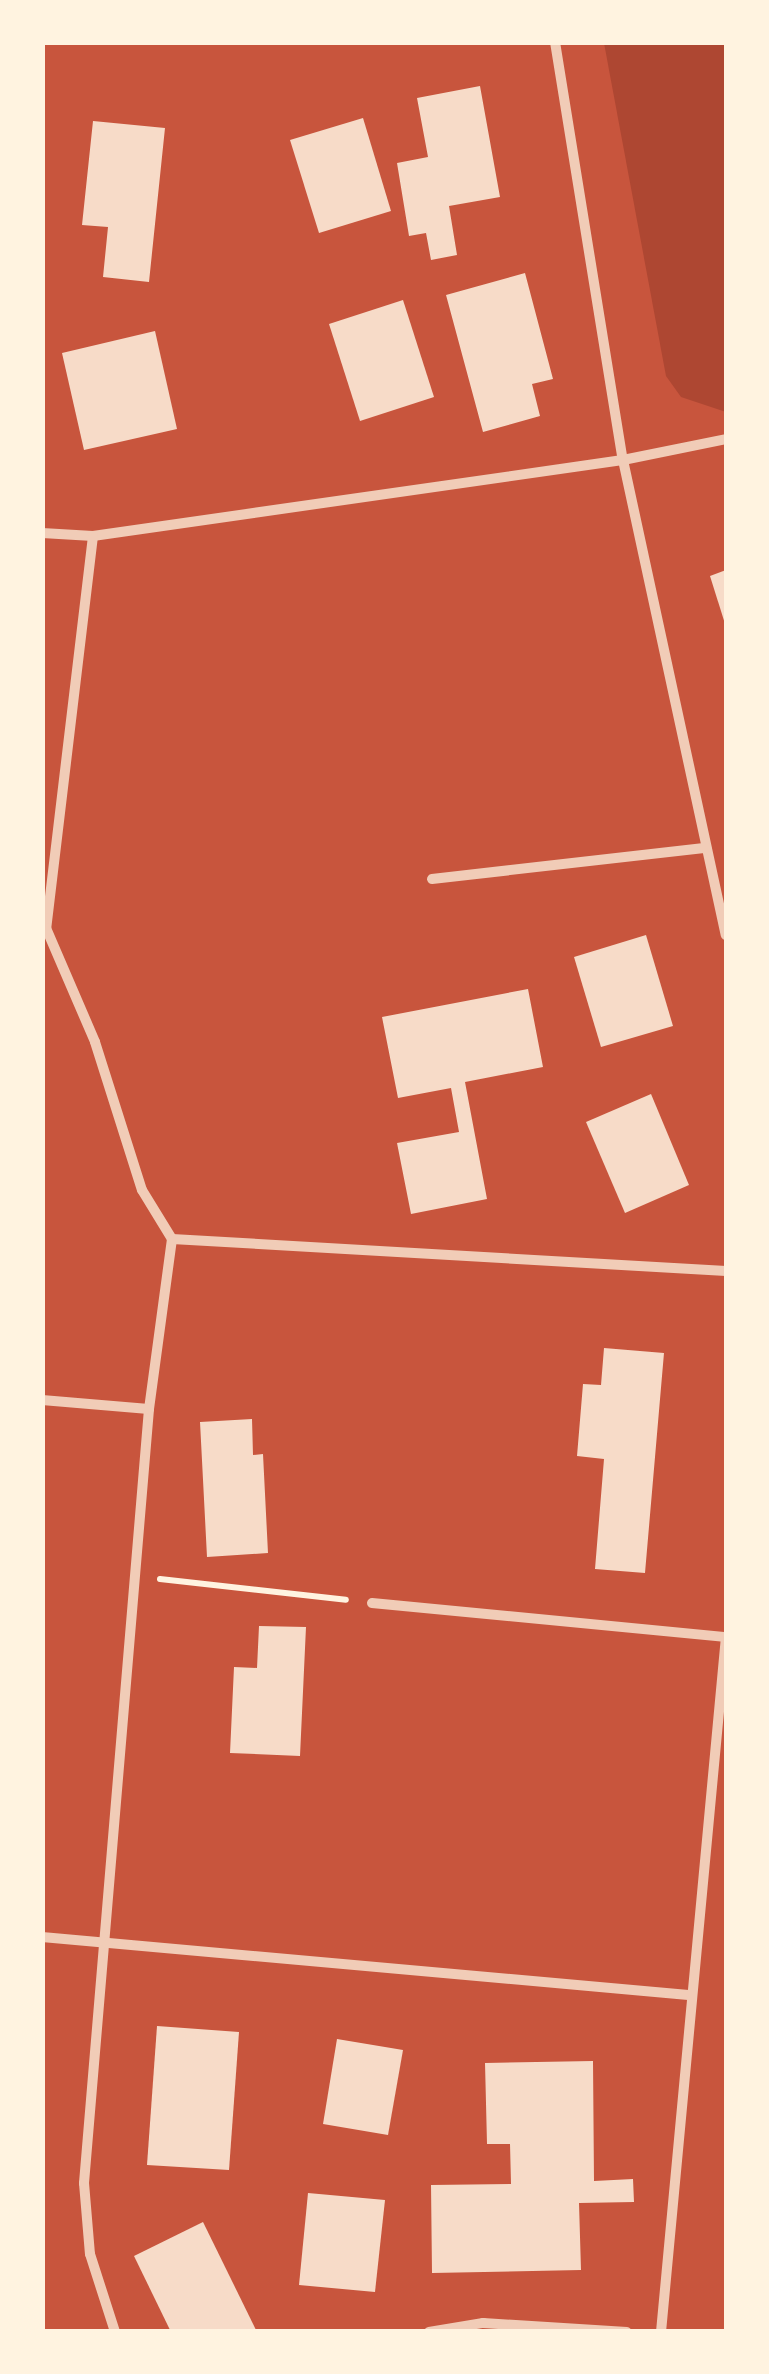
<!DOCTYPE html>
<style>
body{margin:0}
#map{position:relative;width:769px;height:2374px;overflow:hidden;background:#c8553d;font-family:Figtree,sans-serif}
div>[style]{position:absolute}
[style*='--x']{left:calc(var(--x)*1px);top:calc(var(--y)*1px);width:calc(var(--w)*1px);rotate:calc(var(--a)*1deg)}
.green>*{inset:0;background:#ae4732}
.building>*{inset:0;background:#f7dbc8}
.path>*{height:6px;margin:-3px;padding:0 3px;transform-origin:3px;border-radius:3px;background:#fff3e0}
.minor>*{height:10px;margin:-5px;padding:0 5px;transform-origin:5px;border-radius:5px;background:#f1ccb7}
span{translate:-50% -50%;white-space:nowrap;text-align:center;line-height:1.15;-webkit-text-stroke:8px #fff3e0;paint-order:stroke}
.frame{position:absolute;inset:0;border:45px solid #fff3e0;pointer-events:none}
</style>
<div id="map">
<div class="green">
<i style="clip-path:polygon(604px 43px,726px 43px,726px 412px,681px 397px,666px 376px)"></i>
</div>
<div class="building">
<i style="clip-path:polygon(480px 86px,500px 197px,449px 206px,457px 255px,431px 260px,426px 233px,409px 236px,397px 163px,428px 157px,417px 98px)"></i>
<i style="clip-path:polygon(363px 118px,391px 211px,319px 233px,290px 140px)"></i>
<i style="clip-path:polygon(93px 121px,165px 128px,149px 282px,103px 277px,108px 227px,82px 225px)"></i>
<i style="clip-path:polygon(525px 273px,553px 379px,532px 384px,540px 416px,483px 432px,446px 295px)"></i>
<i style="clip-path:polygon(403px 300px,434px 397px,360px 421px,329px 324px)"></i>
<i style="clip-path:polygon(155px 331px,177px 429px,84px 450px,62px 353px)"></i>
<i style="clip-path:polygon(726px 570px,726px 627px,710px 576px)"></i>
<i style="clip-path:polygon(646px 935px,673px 1026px,601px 1047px,574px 957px)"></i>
<i style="clip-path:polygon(528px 989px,543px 1067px,465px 1082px,487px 1199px,411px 1214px,397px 1143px,459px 1132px,451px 1088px,398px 1098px,382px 1017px)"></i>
<i style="clip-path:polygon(651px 1094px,689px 1185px,625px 1213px,586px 1122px)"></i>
<i style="clip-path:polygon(604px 1348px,664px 1353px,645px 1573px,595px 1569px,604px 1459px,577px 1456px,583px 1384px,601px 1385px)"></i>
<i style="clip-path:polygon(252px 1419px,253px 1455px,263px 1454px,268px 1553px,207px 1557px,200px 1422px)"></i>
<i style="clip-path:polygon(259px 1626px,306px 1627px,300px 1756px,230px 1753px,234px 1667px,257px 1668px)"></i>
<i style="clip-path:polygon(157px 2026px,239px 2032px,229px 2170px,147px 2165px)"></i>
<i style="clip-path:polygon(337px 2039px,403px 2050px,388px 2135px,323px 2124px)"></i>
<i style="clip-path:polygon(593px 2061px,594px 2181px,633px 2179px,634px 2202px,579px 2203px,581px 2270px,432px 2273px,431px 2185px,511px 2184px,510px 2144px,487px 2144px,485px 2063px)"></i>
<i style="clip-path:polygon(308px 2193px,385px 2200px,375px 2292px,299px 2285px)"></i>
<i style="clip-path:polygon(203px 2222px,257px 2332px,171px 2332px,134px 2256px)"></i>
</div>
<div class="path">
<i style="--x:160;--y:1579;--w:187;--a:6.4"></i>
</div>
<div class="minor">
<i style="--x:555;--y:42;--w:423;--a:80.8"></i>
<i style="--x:623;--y:460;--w:486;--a:77.8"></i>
<i style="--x:42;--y:533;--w:51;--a:3.4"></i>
<i style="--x:93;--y:536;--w:535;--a:-8.16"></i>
<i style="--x:623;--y:460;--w:105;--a:-11.5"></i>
<i style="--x:93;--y:536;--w:395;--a:96.8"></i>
<i style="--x:46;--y:928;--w:124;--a:66.7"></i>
<i style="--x:95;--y:1042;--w:155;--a:72.4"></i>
<i style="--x:142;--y:1190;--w:57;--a:58.5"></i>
<i style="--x:172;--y:1239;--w:172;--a:97.7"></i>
<i style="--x:149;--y:1409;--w:777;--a:94.8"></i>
<i style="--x:84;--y:2183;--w:71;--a:85.2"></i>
<i style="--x:90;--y:2254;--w:82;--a:72.2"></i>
<i style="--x:432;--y:879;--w:276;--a:-6.5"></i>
<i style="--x:172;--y:1239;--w:555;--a:3.31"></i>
<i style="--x:42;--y:1400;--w:107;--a:4.8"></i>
<i style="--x:372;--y:1603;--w:356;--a:5.5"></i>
<i style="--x:42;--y:1937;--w:649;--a:5.13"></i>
<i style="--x:429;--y:2332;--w:55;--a:-9.5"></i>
<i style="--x:483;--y:2323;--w:144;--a:3.6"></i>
<i style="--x:661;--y:2332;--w:698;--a:-84.66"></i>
</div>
<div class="frame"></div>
</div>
